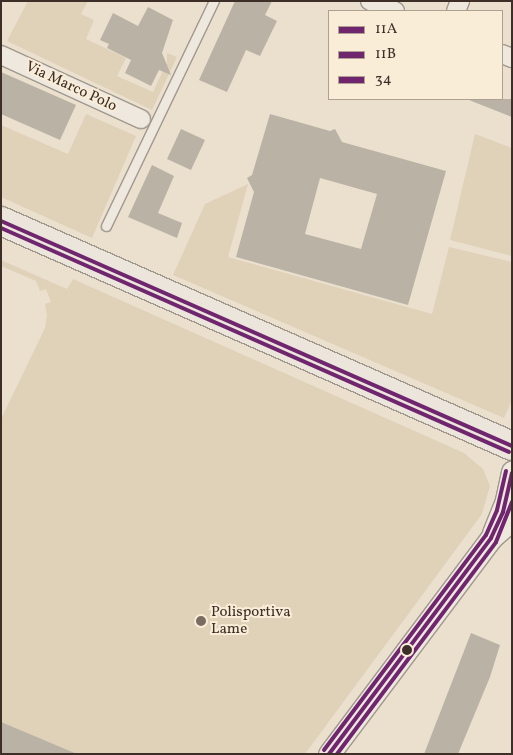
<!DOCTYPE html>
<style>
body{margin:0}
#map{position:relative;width:513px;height:755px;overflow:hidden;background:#ebe0ce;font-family:Vollkorn,serif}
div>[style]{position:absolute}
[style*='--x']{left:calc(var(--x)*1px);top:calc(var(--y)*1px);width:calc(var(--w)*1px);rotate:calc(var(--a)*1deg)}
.green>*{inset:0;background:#e0d1b9}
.building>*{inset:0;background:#bab2a5}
.roads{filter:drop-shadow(1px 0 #a0988d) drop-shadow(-1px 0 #a0988d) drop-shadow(0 1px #a0988d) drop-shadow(0 -1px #a0988d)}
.service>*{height:9px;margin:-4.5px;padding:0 4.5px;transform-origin:4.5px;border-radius:4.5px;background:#eee8df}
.minor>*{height:18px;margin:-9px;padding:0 9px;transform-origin:9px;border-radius:9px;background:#eee8df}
.tertiary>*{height:21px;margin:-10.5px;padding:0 10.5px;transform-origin:10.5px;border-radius:10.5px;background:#eee8df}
.primary>*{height:28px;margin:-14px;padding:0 14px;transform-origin:14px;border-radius:14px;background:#ebe5db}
.bus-1>*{height:4px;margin:-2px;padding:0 2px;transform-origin:2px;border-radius:2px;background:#70266f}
.bus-2>*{height:4px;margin:-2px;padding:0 2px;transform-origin:2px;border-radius:2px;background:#70266f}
.bus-3>*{height:4px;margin:-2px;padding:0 2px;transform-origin:2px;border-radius:2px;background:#70266f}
.dots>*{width:14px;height:14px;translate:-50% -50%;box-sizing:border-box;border:2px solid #faedd7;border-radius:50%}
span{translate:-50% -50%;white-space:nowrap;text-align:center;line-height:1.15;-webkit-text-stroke:4px #faedd7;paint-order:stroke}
.street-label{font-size:15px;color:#3d2e27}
.poi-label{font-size:15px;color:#3d2e27}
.left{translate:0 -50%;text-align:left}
.frame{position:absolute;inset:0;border:2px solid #3d2e27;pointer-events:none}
.legend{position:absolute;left:328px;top:10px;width:175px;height:90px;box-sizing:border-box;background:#faedd7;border:1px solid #aea191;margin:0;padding:6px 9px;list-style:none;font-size:15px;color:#3d2e27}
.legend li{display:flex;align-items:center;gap:10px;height:25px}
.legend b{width:25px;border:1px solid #aea191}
</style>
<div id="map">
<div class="green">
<i style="clip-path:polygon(28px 1px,88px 1px,81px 14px,94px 20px,86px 39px,126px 58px,117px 76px,153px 92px,167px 62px,167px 53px,177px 57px,152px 110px,7px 41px)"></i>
<i style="clip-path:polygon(86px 114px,136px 136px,92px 238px,1px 197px,1px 125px,68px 154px)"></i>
<i style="clip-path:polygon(475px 134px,512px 148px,512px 256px,450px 240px)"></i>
<i style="clip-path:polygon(248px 184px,228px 257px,432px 314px,449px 247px,512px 262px,512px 400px,504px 418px,173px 275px,205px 204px)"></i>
<i style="clip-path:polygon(1px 260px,67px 289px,73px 279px,464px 453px,483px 469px,490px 486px,482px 514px,305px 754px,1px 754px,1px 419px,45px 328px,47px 315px,45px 304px,51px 302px,46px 289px,40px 291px,36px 281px,1px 266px)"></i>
</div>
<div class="building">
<i style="clip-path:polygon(235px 1px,272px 1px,265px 15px,277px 21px,260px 56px,246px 50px,227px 92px,199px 80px)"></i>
<i style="clip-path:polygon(148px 7px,173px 20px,162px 53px,171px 75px,159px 70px,151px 86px,125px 73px,131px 60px,107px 48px,109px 44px,100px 40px,113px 13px,138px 26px)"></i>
<i style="clip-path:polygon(1px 72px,76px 105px,60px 140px,1px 114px)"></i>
<i style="clip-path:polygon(469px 99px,512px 99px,512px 117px,469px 100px)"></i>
<i style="clip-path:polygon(evenodd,270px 114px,330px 131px,335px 129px,342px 142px,446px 171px,408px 305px,236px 257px,254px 192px,247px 178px,252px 175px,270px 114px,320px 178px,377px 194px,361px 249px,305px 234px,320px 178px)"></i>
<i style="clip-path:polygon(181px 129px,205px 140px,191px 170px,167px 159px)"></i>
<i style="clip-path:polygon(152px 165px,174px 176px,158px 213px,182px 223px,177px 238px,128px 217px)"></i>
<i style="clip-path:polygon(471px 633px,500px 645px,490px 677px,458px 754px,424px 754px)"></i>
<i style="clip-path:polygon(1px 722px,77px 754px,1px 754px)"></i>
</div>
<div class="roads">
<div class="service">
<i style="--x:106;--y:226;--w:250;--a:-64.4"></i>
</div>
<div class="minor">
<i style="--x:370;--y:1;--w:27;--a:22"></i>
<i style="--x:456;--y:11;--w:11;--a:-68"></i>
<i style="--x:502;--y:54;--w:11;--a:22"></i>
<i style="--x:1;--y:55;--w:154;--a:24.6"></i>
</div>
<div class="tertiary">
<i style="--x:493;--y:533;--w:35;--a:-68"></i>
<i style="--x:506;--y:500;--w:29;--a:-78"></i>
<i style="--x:329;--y:754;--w:270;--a:-53.1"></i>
<i style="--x:491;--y:538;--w:28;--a:-41"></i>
</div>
<div class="primary">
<i style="--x:1;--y:221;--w:558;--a:23.76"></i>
</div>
</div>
<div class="bus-1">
<i style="--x:1;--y:221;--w:558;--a:23.76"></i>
<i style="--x:329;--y:754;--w:270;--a:-53.1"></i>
<i style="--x:491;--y:538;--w:29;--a:-65"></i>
<i style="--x:503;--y:512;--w:40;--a:-77"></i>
</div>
<div class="bus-2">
<i style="--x:1;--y:228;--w:555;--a:23.79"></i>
<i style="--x:337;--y:754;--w:265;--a:-53.1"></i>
<i style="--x:496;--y:542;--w:43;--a:-68.2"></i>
</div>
<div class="bus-3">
<i style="--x:324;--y:750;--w:269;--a:-53"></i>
<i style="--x:486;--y:535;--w:27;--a:-66"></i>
<i style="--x:497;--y:510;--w:40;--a:-77"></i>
</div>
<div class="dots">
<i style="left:201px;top:621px;background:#7a6c61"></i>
<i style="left:407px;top:650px;background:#3d2e27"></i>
</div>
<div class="street-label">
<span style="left:71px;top:87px;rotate:25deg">Via Marco Polo</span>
</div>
<div class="poi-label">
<span class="left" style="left:211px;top:621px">Polisportiva<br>Lame</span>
</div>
<div class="frame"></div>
<ul class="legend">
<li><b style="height:6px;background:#70266f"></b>11A</li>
<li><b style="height:6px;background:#70266f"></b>11B</li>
<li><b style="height:6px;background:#70266f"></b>34</li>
</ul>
</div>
